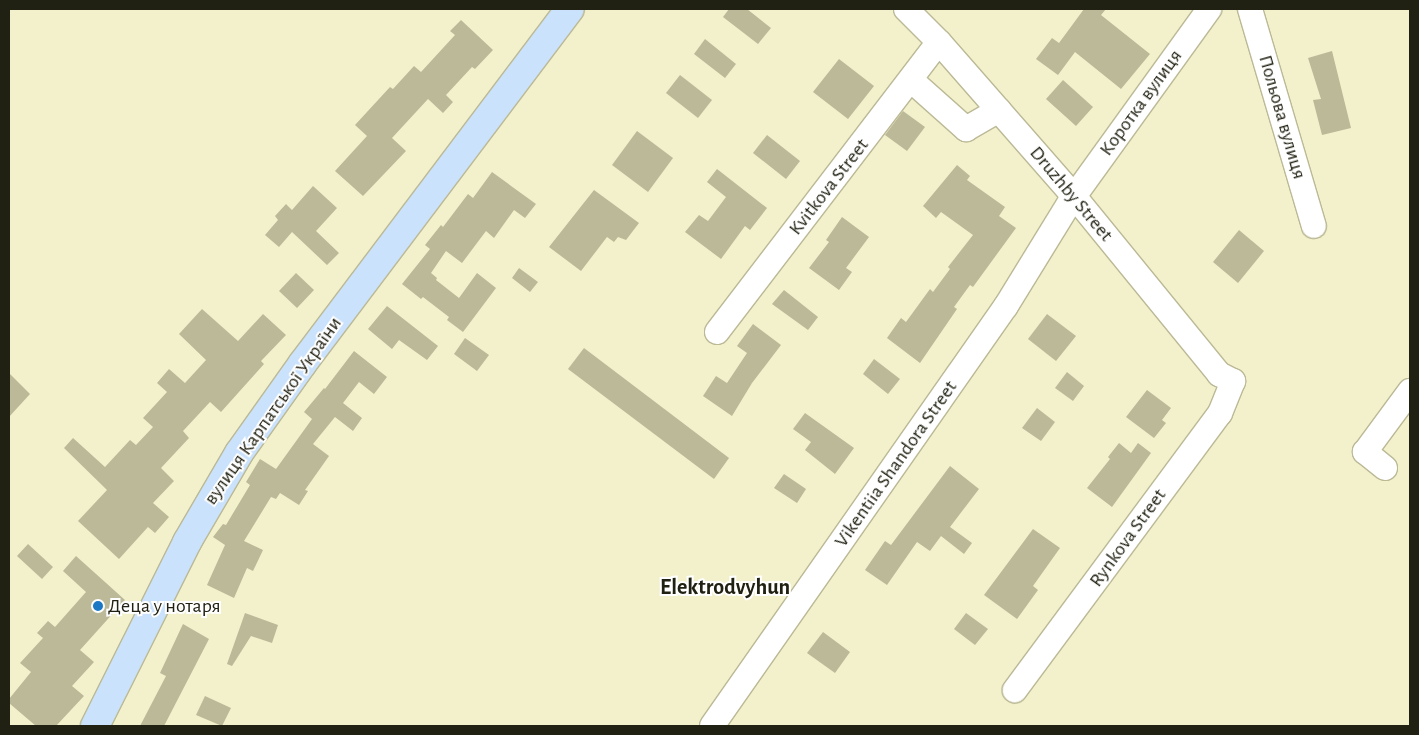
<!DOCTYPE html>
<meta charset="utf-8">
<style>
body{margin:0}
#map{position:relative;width:1419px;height:735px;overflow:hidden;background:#f2f1cc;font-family:"Alegreya Sans",sans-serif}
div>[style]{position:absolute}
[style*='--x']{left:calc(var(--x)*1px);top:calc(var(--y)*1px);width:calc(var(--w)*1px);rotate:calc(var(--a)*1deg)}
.building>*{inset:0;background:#bbb998}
.roads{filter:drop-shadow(1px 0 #bbb996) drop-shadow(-1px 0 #bbb996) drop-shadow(0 1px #bbb996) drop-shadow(0 -1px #bbb996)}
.minor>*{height:24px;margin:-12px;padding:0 12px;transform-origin:12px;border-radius:12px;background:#fff}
.major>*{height:28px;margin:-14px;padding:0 14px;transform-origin:14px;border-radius:14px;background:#cae2fb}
.dots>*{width:14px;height:14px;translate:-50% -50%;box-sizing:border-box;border:2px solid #fff;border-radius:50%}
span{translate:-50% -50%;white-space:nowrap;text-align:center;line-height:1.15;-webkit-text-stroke:4px #fff;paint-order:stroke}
.street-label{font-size:20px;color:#212113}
.poi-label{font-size:20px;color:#212113}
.left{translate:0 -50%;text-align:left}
.quarter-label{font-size:22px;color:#212113;font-weight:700}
.frame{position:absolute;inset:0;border:10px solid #212113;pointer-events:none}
</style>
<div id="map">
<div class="building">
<i style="clip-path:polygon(729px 9px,747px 9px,771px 28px,758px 44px,723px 17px)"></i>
<i style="clip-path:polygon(1084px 9px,1106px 9px,1101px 15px,1150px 54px,1121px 89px,1075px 52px,1058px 75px,1036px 59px,1052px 38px,1059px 43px)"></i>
<i style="clip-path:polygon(461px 20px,493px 50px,475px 69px,472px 67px,446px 95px,453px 102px,443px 113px,428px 99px,392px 138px,406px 151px,363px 196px,335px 171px,367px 136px,355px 125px,390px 87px,393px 89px,414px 66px,421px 72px,455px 35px,450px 31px)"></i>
<i style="clip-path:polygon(705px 39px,736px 64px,725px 78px,694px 54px)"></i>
<i style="clip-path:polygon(1332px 51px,1351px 128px,1322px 135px,1313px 100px,1321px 99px,1308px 58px)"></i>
<i style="clip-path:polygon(839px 59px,874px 86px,848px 119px,813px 92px)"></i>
<i style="clip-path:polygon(680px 75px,712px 100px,698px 118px,666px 93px)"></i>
<i style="clip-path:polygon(1063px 80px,1093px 107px,1076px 126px,1046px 99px)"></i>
<i style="clip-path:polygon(903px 111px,925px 127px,907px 151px,885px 135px)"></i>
<i style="clip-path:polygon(637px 131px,673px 158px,648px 192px,612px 165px)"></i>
<i style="clip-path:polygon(767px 135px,800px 161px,786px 179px,753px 153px)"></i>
<i style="clip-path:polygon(957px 165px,970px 176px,967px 180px,1005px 207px,999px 216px,1016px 228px,973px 287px,970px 285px,954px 307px,957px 309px,920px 363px,887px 338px,901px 318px,906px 322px,930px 289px,933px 292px,950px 269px,948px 267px,973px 235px,941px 212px,936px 218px,923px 206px)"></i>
<i style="clip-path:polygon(717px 169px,767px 208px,750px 230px,745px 226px,721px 259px,685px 232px,699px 215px,708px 221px,726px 197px,707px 182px)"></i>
<i style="clip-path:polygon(492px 172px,536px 204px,525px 218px,514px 210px,494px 238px,486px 231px,462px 263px,446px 251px,431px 273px,437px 278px,436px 280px,459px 298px,477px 273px,496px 288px,463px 332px,447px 320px,449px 317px,423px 297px,421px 299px,402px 284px,430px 249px,425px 245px,441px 225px,443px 227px,468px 194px,473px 198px)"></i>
<i style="clip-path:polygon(313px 186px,337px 208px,316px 231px,339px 253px,327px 265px,292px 232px,279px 247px,265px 235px,278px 220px,275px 216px,286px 204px,292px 210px)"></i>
<i style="clip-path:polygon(594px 190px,639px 223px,626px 240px,618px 237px,614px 242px,607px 237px,581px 271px,549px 247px)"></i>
<i style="clip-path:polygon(842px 217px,869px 237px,846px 268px,852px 272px,839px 290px,809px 268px,829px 242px,826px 240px)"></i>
<i style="clip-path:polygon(1239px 230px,1264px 251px,1238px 283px,1213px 262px)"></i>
<i style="clip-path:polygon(519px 268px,538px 282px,530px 292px,512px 278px)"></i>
<i style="clip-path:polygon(296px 273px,314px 290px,297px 308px,279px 291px)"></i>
<i style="clip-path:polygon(784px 290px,818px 317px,808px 330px,772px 304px)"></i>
<i style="clip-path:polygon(387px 306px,438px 346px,427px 360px,399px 340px,392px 349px,368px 329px)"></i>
<i style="clip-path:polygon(202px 309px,238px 341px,263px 314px,286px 335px,261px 361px,264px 364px,221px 412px,210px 402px,183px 431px,189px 438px,161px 468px,174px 481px,153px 503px,169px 517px,155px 533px,148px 527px,119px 559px,78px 521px,107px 490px,64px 448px,73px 438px,105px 467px,130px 440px,136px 445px,153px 427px,143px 418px,167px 392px,157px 383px,169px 369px,185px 383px,206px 360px,179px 334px)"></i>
<i style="clip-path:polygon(1047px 314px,1076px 336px,1056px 361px,1028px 339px)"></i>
<i style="clip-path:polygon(753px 324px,781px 345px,752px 383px,732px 416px,703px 396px,716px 376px,727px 383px,747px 353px,737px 346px)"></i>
<i style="clip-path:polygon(465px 338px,489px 355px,477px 371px,454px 354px)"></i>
<i style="clip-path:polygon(584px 348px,729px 458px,714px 479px,568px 369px)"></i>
<i style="clip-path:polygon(354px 351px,387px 377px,374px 394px,359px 382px,343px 403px,362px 418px,353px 431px,335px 417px,313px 444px,329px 456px,305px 490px,308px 491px,299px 505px,280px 493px,276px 499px,271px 497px,244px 541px,263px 550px,253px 571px,247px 568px,234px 598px,207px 585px,225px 545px,213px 537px,223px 524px,226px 525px,250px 485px,246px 482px,260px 459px,276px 469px,312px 419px,304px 412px,324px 388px,325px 389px)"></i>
<i style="clip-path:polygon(874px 359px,900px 379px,888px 394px,863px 374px)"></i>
<i style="clip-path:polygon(1067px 372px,1084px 386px,1073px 401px,1055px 388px)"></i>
<i style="clip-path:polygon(9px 373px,30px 394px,9px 417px)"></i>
<i style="clip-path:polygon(1147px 390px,1171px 408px,1162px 420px,1166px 423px,1154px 438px,1126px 417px)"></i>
<i style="clip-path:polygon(1037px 408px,1055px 422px,1041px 441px,1022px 428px)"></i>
<i style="clip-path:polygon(805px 413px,854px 448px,835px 474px,805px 450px,811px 442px,793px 429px)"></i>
<i style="clip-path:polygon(1119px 443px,1131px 453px,1138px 443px,1151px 453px,1112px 507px,1087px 488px,1110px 459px,1108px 457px)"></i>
<i style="clip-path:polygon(950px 466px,979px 489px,950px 527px,972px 543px,964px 554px,941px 536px,930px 551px,917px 542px,887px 585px,865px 570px,885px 541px,891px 545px)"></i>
<i style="clip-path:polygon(784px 474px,806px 489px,797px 503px,774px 488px)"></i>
<i style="clip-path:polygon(1033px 529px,1060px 548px,1033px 586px,1038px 590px,1017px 619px,984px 595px)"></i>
<i style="clip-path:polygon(28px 544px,53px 567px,42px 579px,17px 556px)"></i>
<i style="clip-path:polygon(76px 556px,125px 600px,80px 650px,94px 662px,72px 686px,84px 696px,56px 726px,36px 726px,9px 703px,9px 699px,31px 672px,20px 663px,43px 638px,37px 633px,48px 621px,55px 627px,86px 592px,63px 571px)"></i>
<i style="clip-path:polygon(245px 613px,278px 625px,272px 643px,251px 636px,232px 666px,227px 664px)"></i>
<i style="clip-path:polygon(966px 613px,988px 629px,975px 645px,954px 629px)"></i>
<i style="clip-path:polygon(183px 624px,209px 639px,164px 726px,140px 726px,166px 676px,160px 673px)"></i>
<i style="clip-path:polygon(823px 632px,850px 652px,835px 673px,807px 653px)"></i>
<i style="clip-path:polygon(205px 696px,231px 708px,222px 726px,196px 715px)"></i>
</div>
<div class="roads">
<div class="minor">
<i style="--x:906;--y:9;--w:47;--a:45"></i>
<i style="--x:939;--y:42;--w:205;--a:48.8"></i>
<i style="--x:1074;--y:196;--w:230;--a:50.8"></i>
<i style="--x:1219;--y:374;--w:16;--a:27"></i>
<i style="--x:1233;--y:381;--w:35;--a:112"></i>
<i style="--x:1220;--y:413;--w:345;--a:126.5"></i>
<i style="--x:1250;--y:9;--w:226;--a:73.6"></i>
<i style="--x:911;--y:80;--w:74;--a:41.7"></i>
<i style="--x:966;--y:129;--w:38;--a:-30"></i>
<i style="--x:717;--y:332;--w:365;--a:-52.6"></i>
<i style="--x:1385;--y:468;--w:26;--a:-141"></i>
<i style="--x:1365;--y:452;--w:76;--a:-53.6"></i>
<i style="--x:712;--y:726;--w:513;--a:-55.01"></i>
<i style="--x:1006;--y:306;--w:122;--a:-58.4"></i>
<i style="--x:1070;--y:202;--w:238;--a:-54.2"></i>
</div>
<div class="major">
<i style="--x:95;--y:726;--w:206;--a:-63.4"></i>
<i style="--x:187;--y:542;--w:103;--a:-59.7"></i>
<i style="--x:239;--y:453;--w:110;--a:-54.6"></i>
<i style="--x:303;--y:363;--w:443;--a:-53"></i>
</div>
</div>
<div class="dots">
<i style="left:98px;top:606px;background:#1a78c4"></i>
</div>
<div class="street-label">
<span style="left:1141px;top:103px;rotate:-54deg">Коротка вулиця</span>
<span style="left:1282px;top:117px;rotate:74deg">Польова вулиця</span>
<span style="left:829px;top:187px;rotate:-52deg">Kvitkova Street</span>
<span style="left:1071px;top:194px;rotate:50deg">Druzhby Street</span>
<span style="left:273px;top:411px;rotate:-55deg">вулиця Карпатської України</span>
<span style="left:896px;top:464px;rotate:-55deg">Vikentiia Shandora Street</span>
<span style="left:1128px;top:538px;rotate:-54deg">Rynkova Street</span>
</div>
<div class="poi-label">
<span class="left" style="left:108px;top:606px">Деца у нотаря</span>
</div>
<div class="quarter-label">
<span style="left:725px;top:588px">Elektrodvyhun</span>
</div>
<div class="frame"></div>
</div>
